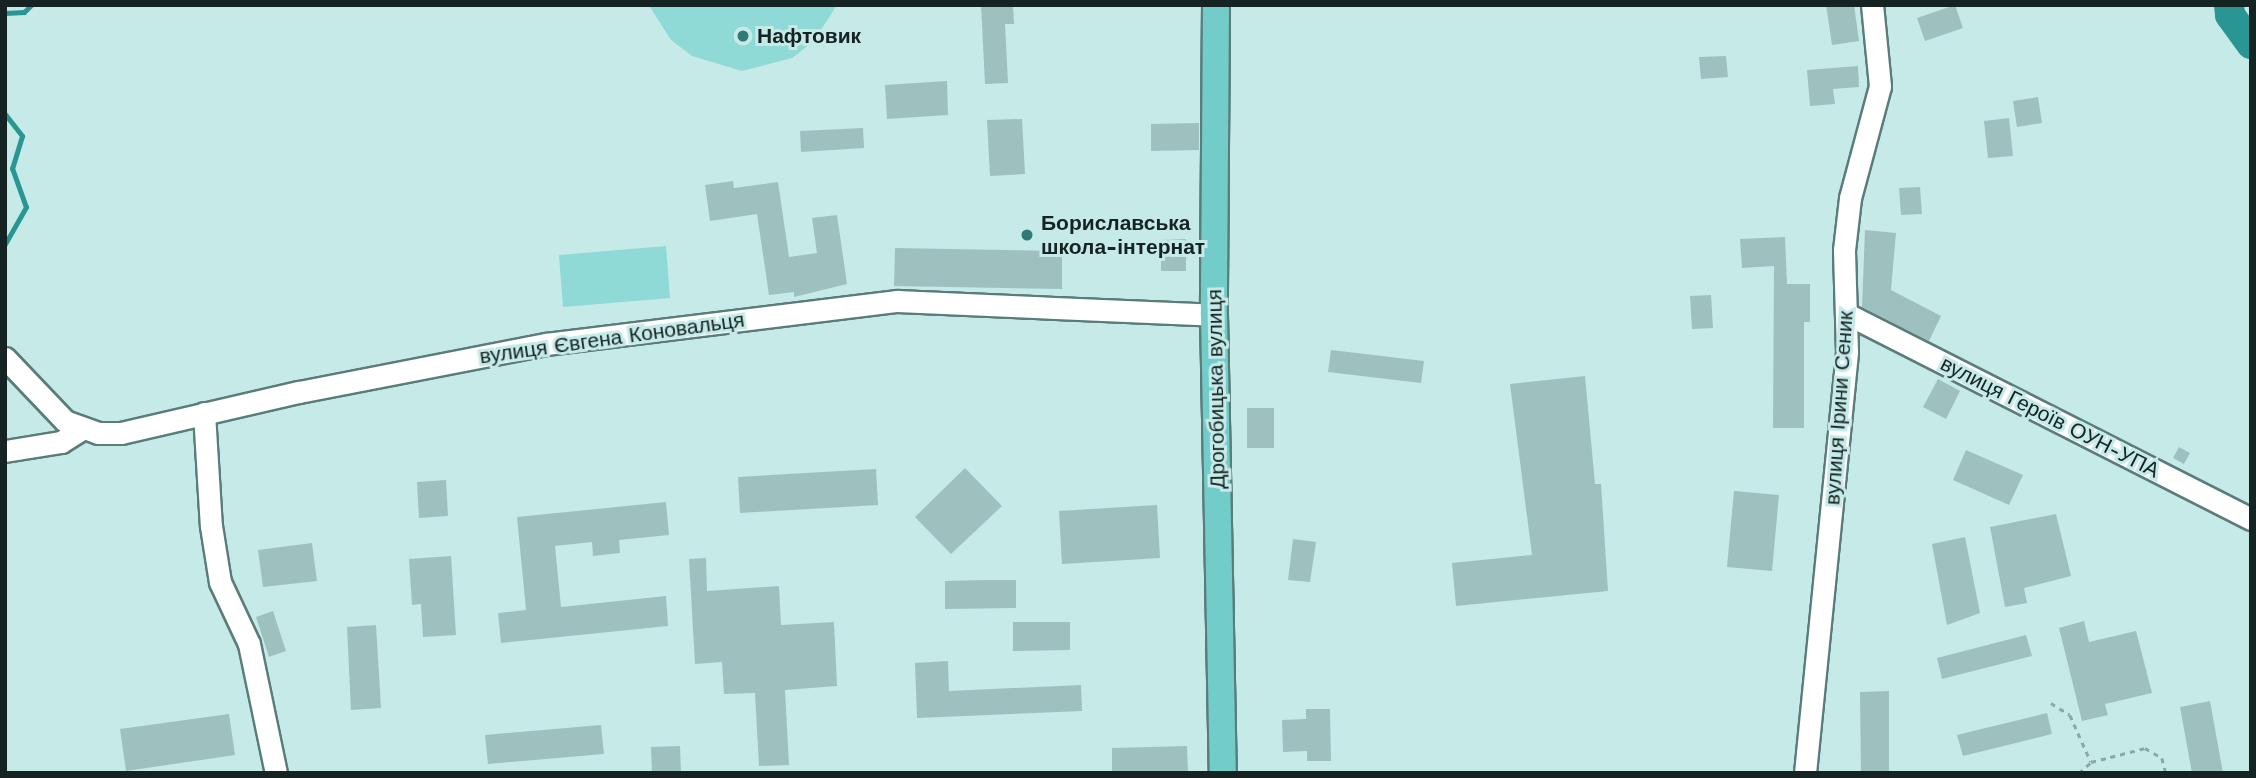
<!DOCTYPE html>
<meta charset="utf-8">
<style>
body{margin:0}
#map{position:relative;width:2256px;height:778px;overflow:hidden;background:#c5eae8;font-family:"Work Sans",sans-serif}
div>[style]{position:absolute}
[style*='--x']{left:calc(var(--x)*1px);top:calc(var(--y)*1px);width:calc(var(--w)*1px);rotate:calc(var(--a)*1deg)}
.green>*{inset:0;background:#8fd9d6}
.stream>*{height:5px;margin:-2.5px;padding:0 2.5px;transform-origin:2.5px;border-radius:2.5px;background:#2a9694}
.river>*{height:30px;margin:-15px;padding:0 15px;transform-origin:15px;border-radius:15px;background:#2a9694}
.building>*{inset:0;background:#9ec1c0}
.path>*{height:2.5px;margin-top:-1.25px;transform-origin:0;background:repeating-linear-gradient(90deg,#8ba8a6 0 5px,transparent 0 10px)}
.roads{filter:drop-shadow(2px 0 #5a7c7a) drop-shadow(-2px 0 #5a7c7a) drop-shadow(0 2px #5a7c7a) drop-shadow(0 -2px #5a7c7a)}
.minor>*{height:21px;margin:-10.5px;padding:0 10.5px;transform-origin:10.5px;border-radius:10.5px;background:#fff}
.major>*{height:26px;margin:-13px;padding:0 13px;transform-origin:13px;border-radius:13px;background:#71ccca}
.dots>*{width:19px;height:19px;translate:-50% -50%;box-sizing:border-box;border:4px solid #c5eae8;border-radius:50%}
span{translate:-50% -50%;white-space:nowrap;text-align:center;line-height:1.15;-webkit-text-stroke:6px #c5eae8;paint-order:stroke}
.poi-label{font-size:21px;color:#152322;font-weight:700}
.left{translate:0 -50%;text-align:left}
.street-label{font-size:21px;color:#152322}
.frame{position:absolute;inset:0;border:7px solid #152322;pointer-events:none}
</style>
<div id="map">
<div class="green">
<i style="clip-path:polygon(837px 5px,813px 42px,792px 58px,742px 71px,692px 56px,671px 40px,650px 7px)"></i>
<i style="clip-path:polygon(666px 246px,670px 298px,563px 307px,559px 255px)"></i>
</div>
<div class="stream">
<i style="--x:5;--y:13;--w:19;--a:-3"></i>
<i style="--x:24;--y:12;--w:10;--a:-45"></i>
<i style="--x:5;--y:114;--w:28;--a:52"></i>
<i style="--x:22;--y:136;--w:34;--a:107"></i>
<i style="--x:12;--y:168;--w:41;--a:70.3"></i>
<i style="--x:26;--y:207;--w:43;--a:119.6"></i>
</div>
<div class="river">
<i style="--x:2229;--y:5;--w:10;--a:84"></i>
<i style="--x:2230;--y:15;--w:36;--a:54"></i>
</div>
<div class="building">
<i style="clip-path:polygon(981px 5px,1013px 5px,1014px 24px,1005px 24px,1008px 83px,985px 84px)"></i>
<i style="clip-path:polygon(1826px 5px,1854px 5px,1859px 41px,1832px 45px)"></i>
<i style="clip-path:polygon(1955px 5px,1963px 28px,1925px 41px,1917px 18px)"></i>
<i style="clip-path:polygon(1726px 56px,1728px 77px,1701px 79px,1699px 57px)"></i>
<i style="clip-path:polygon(1858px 66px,1859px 87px,1833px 89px,1835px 104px,1810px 106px,1807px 70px)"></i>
<i style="clip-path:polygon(947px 81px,948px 115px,887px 119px,885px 85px)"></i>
<i style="clip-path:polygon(2038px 97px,2042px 123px,2017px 127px,2013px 101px)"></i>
<i style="clip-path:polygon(2009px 118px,2013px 156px,1988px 158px,1984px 121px)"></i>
<i style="clip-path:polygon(1022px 119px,1025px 174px,990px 176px,987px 120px)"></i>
<i style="clip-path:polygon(1199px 123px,1199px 150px,1151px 151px,1151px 124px)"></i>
<i style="clip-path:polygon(863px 128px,864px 148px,801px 152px,800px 131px)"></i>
<i style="clip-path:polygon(733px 181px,734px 188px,778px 182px,789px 257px,817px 253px,812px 218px,837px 215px,847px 284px,794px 297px,794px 292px,769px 295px,757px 214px,710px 221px,705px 185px)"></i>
<i style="clip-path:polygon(1920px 187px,1922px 214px,1901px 215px,1899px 188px)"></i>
<i style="clip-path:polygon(1865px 230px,1896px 233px,1891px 290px,1941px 316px,1929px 341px,1862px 307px)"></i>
<i style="clip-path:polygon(1785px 237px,1787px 284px,1810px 284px,1810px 322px,1804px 322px,1804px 428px,1773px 428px,1774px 266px,1742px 268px,1740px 239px)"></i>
<i style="clip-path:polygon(1186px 239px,1186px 271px,1161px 271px,1161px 240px)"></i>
<i style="clip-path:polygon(895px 248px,1062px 251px,1062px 289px,894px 286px)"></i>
<i style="clip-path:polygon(1711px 295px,1713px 328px,1692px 329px,1690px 296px)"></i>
<i style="clip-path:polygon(1331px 350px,1424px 361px,1421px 383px,1328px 372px)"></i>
<i style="clip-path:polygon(1585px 376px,1595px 484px,1601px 484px,1608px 591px,1456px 606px,1452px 563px,1532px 555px,1510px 384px)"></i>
<i style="clip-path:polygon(1938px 379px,1960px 391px,1946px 419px,1923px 407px)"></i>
<i style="clip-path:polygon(1247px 408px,1274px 408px,1274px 448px,1247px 448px)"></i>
<i style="clip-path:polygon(2179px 447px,2190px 453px,2184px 464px,2173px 458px)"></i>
<i style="clip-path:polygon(1966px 450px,2023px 475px,2009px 505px,1953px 480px)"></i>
<i style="clip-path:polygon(965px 468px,1002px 506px,951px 554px,915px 517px)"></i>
<i style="clip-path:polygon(876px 469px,878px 505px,740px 513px,738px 477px)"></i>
<i style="clip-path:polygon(446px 480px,448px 516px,419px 518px,417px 482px)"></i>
<i style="clip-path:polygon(1734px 491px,1779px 495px,1772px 571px,1727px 567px)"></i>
<i style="clip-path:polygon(666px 502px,669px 535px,619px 540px,620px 553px,593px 556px,592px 542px,555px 546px,561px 607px,666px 596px,668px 626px,501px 643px,498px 613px,526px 610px,517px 517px)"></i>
<i style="clip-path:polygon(1157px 505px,1160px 558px,1062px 564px,1059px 511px)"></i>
<i style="clip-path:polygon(2056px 514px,2071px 576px,2024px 588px,2027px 603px,2005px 607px,1990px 527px)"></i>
<i style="clip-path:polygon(1965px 537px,1980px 613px,1947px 625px,1932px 544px)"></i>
<i style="clip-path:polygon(1293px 539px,1316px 542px,1310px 582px,1288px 580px)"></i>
<i style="clip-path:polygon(312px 543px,317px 581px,263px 587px,258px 550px)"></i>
<i style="clip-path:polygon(451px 556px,456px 635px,423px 637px,421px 604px,412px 605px,409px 559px)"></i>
<i style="clip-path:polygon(706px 558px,707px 591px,779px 586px,781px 625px,834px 622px,837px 686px,785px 690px,789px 765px,759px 766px,755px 693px,724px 694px,722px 662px,695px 664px,689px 559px)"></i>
<i style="clip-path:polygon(985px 580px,1016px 580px,1016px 608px,945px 609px,945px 581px)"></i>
<i style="clip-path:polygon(273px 611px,286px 651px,269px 657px,256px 617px)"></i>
<i style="clip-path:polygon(2084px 621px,2089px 642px,2136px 631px,2152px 693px,2105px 704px,2108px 715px,2082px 721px,2059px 628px)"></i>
<i style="clip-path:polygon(1013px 622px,1070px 622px,1070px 650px,1013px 651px)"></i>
<i style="clip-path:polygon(376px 625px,381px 708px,351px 710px,347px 627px)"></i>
<i style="clip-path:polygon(2026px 635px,2032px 656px,1942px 679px,1937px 658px)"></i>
<i style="clip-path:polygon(948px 661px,949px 691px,1081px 685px,1082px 711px,917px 718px,915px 663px)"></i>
<i style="clip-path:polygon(1889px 691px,1889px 773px,1861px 773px,1860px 692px)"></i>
<i style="clip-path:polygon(2210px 701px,2223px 773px,2192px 773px,2180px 707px)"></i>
<i style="clip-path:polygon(1306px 709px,1330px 709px,1331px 761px,1307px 761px,1307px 751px,1283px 752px,1282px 720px,1306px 719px)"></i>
<i style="clip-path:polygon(2047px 713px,2052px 734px,1963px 756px,1957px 735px)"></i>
<i style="clip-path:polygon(229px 714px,235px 755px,126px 771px,120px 729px)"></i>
<i style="clip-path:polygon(601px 725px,604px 754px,488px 764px,485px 735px)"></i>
<i style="clip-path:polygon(680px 746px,681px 773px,652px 773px,651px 747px)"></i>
<i style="clip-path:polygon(1187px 746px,1188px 773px,1112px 773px,1112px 748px)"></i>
</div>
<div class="path">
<i style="--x:2051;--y:703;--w:22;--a:32"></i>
<i style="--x:2070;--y:715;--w:51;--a:65.9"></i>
<i style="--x:2091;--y:762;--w:56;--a:-14.5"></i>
<i style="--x:2145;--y:748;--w:20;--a:30"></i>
<i style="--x:2162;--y:758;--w:16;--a:75"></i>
<i style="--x:2079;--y:773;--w:15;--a:-42"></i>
</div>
<div class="roads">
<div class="minor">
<i style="--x:1849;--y:315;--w:451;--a:26.9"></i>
<i style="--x:5;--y:358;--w:87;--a:46.4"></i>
<i style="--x:65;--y:421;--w:35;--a:20"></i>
<i style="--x:98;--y:433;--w:23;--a:0"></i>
<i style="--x:121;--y:433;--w:183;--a:-13"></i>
<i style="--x:299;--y:392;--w:252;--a:-11"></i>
<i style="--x:546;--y:344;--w:354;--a:-7"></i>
<i style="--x:897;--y:301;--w:317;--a:2.5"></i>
<i style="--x:204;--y:413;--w:113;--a:86.5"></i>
<i style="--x:211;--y:526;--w:57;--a:80.9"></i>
<i style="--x:220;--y:582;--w:68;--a:64.9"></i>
<i style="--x:249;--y:644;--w:132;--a:78.2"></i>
<i style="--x:5;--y:451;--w:57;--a:-9.1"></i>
<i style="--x:61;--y:442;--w:25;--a:-32"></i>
<i style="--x:1805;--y:773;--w:423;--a:-84.3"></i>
<i style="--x:1847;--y:352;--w:102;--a:-91.7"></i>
<i style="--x:1844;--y:250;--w:52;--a:-83.4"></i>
<i style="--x:1850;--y:198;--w:116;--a:-75"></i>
<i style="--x:1880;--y:86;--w:81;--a:-95.6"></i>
</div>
<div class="major">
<i style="--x:1216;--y:5;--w:310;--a:90.4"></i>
<i style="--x:1214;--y:315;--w:458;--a:88.9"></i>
</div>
</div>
<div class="dots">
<i style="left:743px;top:36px;background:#307977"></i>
<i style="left:1027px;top:235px;background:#307977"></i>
</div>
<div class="poi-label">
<span class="left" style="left:757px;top:36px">Нафтовик</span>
<span class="left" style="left:1041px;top:235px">Бориславська<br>школа-інтернат</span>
</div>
<div class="street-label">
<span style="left:612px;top:338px;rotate:-8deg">вулиця Євгена Коновальця</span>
<span style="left:1216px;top:389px;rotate:-91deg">Дрогобицька вулиця</span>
<span style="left:1839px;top:408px;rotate:-86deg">вулиця Ірини Сеник</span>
<span style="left:2050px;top:417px;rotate:27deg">вулиця Героїв ОУН-УПА</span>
</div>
<div class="frame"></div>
</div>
